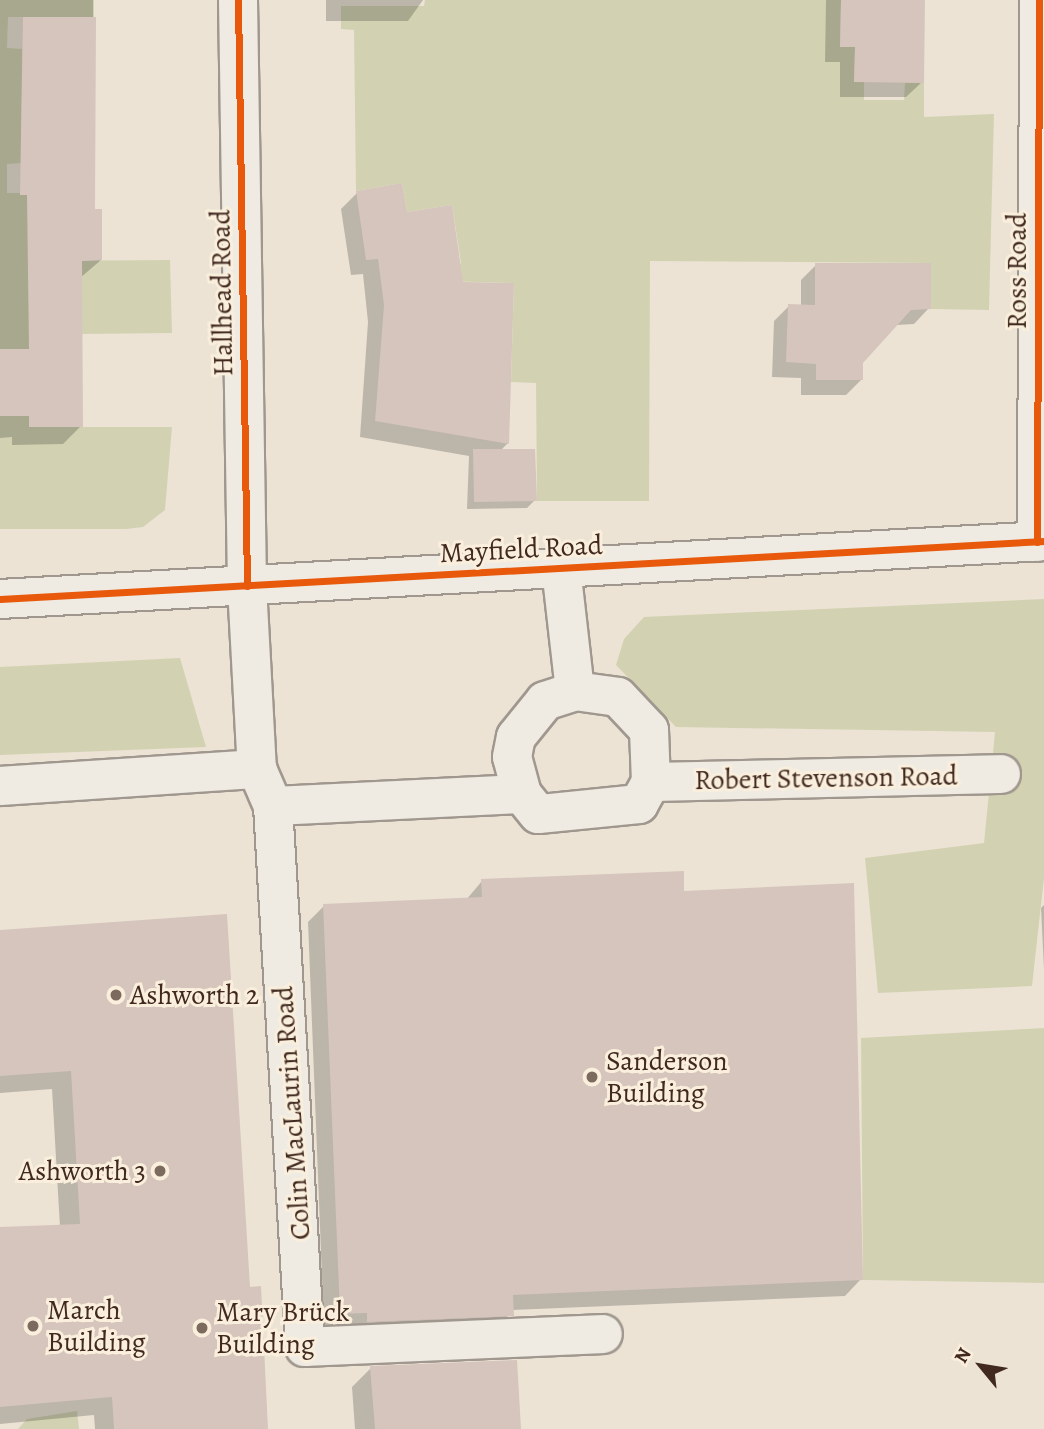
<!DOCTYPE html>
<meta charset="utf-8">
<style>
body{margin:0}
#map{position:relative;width:1044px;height:1429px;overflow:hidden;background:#ece3d4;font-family:Alegreya,serif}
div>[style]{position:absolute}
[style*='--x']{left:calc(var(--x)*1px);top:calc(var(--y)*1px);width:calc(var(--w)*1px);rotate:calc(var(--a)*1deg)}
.green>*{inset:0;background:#d2d2b2}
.shadow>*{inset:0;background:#0003}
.building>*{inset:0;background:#d6c5bc}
.roads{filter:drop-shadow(2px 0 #a0988f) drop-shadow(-2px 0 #a0988f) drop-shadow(0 2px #a0988f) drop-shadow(0 -2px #a0988f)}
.minor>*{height:38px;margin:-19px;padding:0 19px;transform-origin:19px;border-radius:19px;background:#efebe3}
.cycleway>*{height:7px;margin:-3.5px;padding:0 3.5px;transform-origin:3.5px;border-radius:3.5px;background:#e8590c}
.dots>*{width:19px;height:19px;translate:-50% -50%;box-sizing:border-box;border:4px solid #faefdc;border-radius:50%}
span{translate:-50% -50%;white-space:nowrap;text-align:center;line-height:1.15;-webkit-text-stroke:6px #faefdc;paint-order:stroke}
.street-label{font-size:28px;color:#412920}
.poi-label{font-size:28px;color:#412920}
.left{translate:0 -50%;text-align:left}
.right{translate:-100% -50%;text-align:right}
.north{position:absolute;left:946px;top:1331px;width:70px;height:70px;-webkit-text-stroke:5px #faefdc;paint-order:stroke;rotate:300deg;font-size:19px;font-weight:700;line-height:28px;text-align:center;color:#412920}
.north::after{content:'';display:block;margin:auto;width:24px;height:32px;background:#412920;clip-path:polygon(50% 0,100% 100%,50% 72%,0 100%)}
</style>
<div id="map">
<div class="green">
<i style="clip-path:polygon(0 0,94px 0,94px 17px,8px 17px,7px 48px,22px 49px,21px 163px,7px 164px,7px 193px,90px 193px,28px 261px,170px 260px,172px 333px,82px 334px,29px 349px,0 349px)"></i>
<i style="clip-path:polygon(425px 0,841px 0,840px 47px,855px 47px,854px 82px,864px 82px,864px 100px,904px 100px,905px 83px,924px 83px,924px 117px,994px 114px,989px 310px,931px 309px,931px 263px,650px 261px,649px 501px,537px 501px,536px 383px,511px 382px,514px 283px,441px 281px,461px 263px,452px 205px,407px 212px,402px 183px,356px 191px,354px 30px,341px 29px,341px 6px,424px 6px)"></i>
<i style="clip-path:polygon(0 416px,29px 416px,30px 427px,172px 427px,165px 510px,143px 527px,126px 529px,0 529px)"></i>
<i style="clip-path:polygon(1044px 599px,1044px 878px,1032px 986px,878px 993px,865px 858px,984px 843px,995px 732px,676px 727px,616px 665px,624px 639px,644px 617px)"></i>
<i style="clip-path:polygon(180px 658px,206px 747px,0 755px,0 667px)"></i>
<i style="clip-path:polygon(1044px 1028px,1044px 1283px,863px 1280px,861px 1038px)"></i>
<i style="clip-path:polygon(77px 1411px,79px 1429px,18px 1429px,27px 1419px)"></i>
</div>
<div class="shadow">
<i style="clip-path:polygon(0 0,93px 0,93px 211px,101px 260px,80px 278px,81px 426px,63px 444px,12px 445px,12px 437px,0 438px)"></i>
<i style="clip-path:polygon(326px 0,423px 0,408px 21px,326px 21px)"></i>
<i style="clip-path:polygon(826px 0,922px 0,922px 82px,906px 97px,840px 97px,840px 62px,825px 62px)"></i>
<i style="clip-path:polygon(357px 193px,405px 214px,462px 283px,508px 443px,500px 451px,535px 500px,527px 508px,467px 509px,469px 456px,360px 437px,368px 322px,363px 274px,351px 275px,341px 209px)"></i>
<i style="clip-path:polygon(816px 265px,929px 308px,914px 324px,896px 325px,861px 362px,862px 379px,846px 395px,801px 395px,801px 378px,772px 377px,774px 321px,789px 306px,801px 306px,801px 280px)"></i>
<i style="clip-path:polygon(482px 881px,683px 893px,861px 1279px,845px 1296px,512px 1310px,496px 1332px,324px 1329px,308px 922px,324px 906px,466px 900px)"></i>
<i style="clip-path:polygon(1044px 905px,1044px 969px,1041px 908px)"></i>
<i style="clip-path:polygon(0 932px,248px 1289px,266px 1429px,95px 1429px,94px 1415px,0 1424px,0 1229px,60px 1227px,52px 1089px,0 1093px)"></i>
<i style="clip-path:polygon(371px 1368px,519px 1429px,355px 1429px,352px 1387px)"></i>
</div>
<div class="building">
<i style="clip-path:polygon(841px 0,925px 0,924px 83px,854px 82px,855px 47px,840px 47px)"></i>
<i style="clip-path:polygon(23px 17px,96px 17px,95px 209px,102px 209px,102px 260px,82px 261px,83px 427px,29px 427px,29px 416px,0 416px,0 349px,29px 349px,27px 195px,20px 195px)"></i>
<i style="clip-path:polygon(402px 183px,407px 212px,452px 205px,463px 282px,514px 283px,509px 444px,375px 421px,384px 305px,378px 259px,366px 260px,356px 191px)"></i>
<i style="clip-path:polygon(815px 263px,931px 263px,931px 309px,911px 310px,863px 363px,863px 380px,816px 380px,816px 364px,786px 362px,788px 304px,815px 305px)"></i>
<i style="clip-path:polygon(473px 449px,535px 449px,537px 501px,474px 502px)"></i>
<i style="clip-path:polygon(684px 871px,684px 891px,854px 883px,863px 1280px,513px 1295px,514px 1316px,367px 1322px,367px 1313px,340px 1314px,323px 904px,482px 897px,481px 879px)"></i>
<i style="clip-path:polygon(227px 914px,250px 1287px,261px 1286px,268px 1429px,114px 1429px,112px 1397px,0 1407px,0 1227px,80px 1224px,71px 1071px,0 1076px,0 930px)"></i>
<i style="clip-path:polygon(517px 1360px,521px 1429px,375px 1429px,370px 1366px)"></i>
</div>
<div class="roads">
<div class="minor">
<i style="--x:238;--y:0;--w:586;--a:89.12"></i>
<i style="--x:247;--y:586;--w:183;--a:86.9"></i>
<i style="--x:257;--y:769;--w:40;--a:66.6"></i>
<i style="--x:273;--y:806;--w:542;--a:86.61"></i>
<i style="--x:305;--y:1347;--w:298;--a:-2.5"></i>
<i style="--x:1037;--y:542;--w:542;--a:-89.79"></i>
<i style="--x:561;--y:568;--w:124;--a:83.5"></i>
<i style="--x:0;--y:599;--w:1046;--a:-3.18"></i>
<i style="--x:575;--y:691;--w:43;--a:7.9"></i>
<i style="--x:618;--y:697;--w:45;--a:46.8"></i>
<i style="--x:649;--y:730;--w:52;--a:87.8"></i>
<i style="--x:651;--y:782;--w:25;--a:119"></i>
<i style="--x:639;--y:804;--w:101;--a:174.3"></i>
<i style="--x:538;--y:814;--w:26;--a:-129"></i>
<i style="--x:522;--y:794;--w:38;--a:-105"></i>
<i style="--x:512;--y:757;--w:20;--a:-79"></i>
<i style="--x:516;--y:737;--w:46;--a:-51.1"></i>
<i style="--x:545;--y:701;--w:32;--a:-18"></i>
<i style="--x:651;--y:782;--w:350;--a:-1.3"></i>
<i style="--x:0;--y:786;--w:258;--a:-3.8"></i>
<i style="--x:273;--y:806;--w:249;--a:-2.8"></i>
</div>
</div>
<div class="cycleway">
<i style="--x:238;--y:0;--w:586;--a:89.12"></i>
<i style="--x:1037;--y:542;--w:542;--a:-89.79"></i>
<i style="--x:0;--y:599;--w:1046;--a:-3.18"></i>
</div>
<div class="dots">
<i style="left:116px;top:995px;background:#7d6a5f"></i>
<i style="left:592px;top:1077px;background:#7d6a5f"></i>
<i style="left:160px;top:1171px;background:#7d6a5f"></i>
<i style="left:33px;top:1326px;background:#7d6a5f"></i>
<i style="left:202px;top:1328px;background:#7d6a5f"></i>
</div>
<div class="street-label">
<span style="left:1017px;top:271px;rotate:-90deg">Ross Road</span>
<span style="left:222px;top:293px;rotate:-91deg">Hallhead Road</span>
<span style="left:521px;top:549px;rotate:-3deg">Mayfield Road</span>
<span style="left:826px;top:778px;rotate:-1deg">Robert Stevenson Road</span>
<span style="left:292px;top:1113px;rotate:-94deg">Colin MacLaurin Road</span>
</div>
<div class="poi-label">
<span class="left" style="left:130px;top:995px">Ashworth 2</span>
<span class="left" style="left:606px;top:1077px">Sanderson<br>Building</span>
<span class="right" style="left:146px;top:1171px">Ashworth 3</span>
<span class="left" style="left:47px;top:1326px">March<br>Building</span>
<span class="left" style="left:216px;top:1328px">Mary Brück<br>Building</span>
</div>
<div class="north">N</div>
</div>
